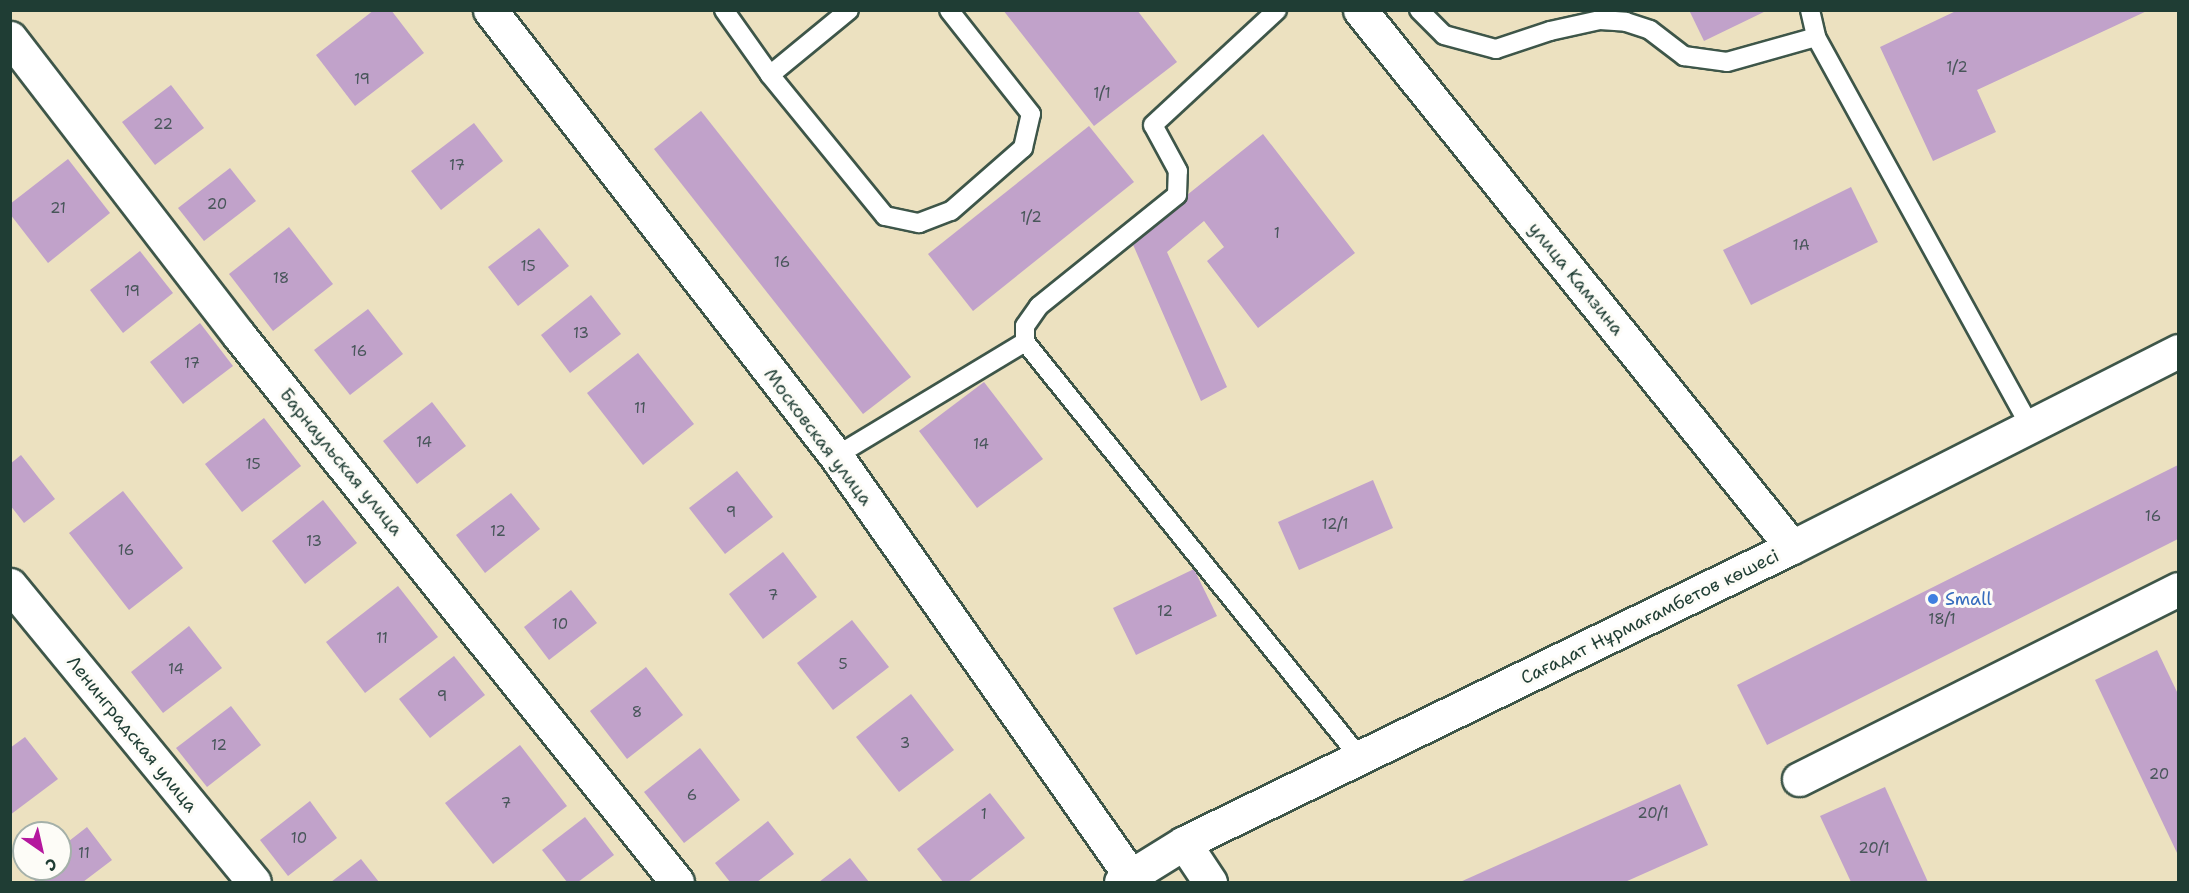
<!DOCTYPE html>
<meta charset="utf-8">
<style>
body{margin:0}
#map{position:relative;width:2189px;height:893px;overflow:hidden;background:#ece1c0;font-family:"Shantell Sans",sans-serif}
div>[style]{position:absolute}
[style*='--x']{left:calc(var(--x)*1px);top:calc(var(--y)*1px);width:calc(var(--w)*1px);rotate:calc(var(--a)*1deg)}
.building>*{inset:0;background:#c1a2ca}
.roads{filter:drop-shadow(2px 0 #3e5649) drop-shadow(-2px 0 #3e5649) drop-shadow(0 2px #3e5649) drop-shadow(0 -2px #3e5649)}
.service>*{height:18px;margin:-9px;padding:0 9px;transform-origin:9px;border-radius:9px;background:#fff}
.minor>*{height:33px;margin:-16.5px;padding:0 16.5px;transform-origin:16.5px;border-radius:16.5px;background:#fff}
.secondary>*{height:33px;margin:-16.5px;padding:0 16.5px;transform-origin:16.5px;border-radius:16.5px;background:#fff}
.dots>*{width:16px;height:16px;translate:-50% -50%;box-sizing:border-box;border:3px solid #fdfcf7;border-radius:50%}
span{translate:-50% -50%;white-space:nowrap;text-align:center;line-height:1.15;-webkit-text-stroke:6px #fdfcf7;paint-order:stroke}
.number-label{font-size:15px;color:#48565a}
.number-label span{-webkit-text-stroke-width:0}
.street-label{font-size:18px;color:#1f3d34}
.shop-label{font-size:18px;color:#366cbe}
.left{translate:0 -50%;text-align:left}
.frame{position:absolute;inset:0;border:12px solid #1f3d34;pointer-events:none}
.north{position:absolute;left:12px;top:821px;width:60px;height:60px;box-sizing:border-box;background:#fdfcf7;border:2px solid #a4b0a9;border-radius:50%;rotate:146deg;font-size:16px;font-weight:700;line-height:24px;text-align:center;color:#1f3d34}
.north::after{content:'';display:block;margin:auto;width:21px;height:27px;background:#b5179e;clip-path:polygon(50% 0,100% 100%,50% 72%,0 100%)}
</style>
<div id="map">
<div class="building">
<i style="clip-path:polygon(374px 10px,391px 10px,424px 53px,355px 106px,316px 55px)"></i>
<i style="clip-path:polygon(1003px 10px,1137px 10px,1177px 62px,1094px 126px)"></i>
<i style="clip-path:polygon(1689px 10px,1768px 10px,1704px 41px)"></i>
<i style="clip-path:polygon(1958px 10px,2149px 10px,1977px 90px,1996px 132px,1933px 161px,1880px 47px)"></i>
<i style="clip-path:polygon(171px 85px,204px 128px,155px 165px,122px 122px)"></i>
<i style="clip-path:polygon(701px 111px,911px 377px,863px 414px,654px 149px)"></i>
<i style="clip-path:polygon(474px 123px,503px 161px,441px 210px,411px 171px)"></i>
<i style="clip-path:polygon(1089px 126px,1134px 182px,973px 311px,928px 254px)"></i>
<i style="clip-path:polygon(1263px 134px,1355px 253px,1258px 328px,1207px 261px,1224px 247px,1204px 221px,1167px 252px,1227px 387px,1201px 401px,1131px 240px)"></i>
<i style="clip-path:polygon(68px 159px,110px 213px,48px 263px,10px 214px,10px 204px)"></i>
<i style="clip-path:polygon(230px 168px,256px 201px,204px 241px,178px 208px)"></i>
<i style="clip-path:polygon(1851px 187px,1878px 242px,1751px 305px,1723px 250px)"></i>
<i style="clip-path:polygon(289px 227px,333px 284px,273px 331px,229px 274px)"></i>
<i style="clip-path:polygon(539px 228px,569px 266px,518px 306px,488px 267px)"></i>
<i style="clip-path:polygon(140px 251px,173px 293px,123px 333px,90px 290px)"></i>
<i style="clip-path:polygon(591px 295px,621px 334px,570px 373px,541px 335px)"></i>
<i style="clip-path:polygon(368px 309px,403px 354px,350px 395px,314px 350px)"></i>
<i style="clip-path:polygon(200px 323px,233px 366px,183px 404px,150px 362px)"></i>
<i style="clip-path:polygon(638px 353px,694px 424px,643px 465px,587px 393px)"></i>
<i style="clip-path:polygon(984px 382px,1043px 459px,977px 508px,919px 431px)"></i>
<i style="clip-path:polygon(432px 402px,466px 446px,417px 484px,383px 441px)"></i>
<i style="clip-path:polygon(264px 418px,301px 466px,242px 512px,205px 464px)"></i>
<i style="clip-path:polygon(21px 455px,55px 499px,24px 523px,10px 505px,10px 464px)"></i>
<i style="clip-path:polygon(2178px 465px,2178px 539px,1767px 745px,1737px 685px)"></i>
<i style="clip-path:polygon(737px 471px,773px 517px,725px 554px,689px 508px)"></i>
<i style="clip-path:polygon(1373px 480px,1393px 528px,1299px 570px,1278px 522px)"></i>
<i style="clip-path:polygon(123px 491px,183px 568px,129px 610px,69px 533px)"></i>
<i style="clip-path:polygon(511px 493px,540px 529px,485px 573px,456px 535px)"></i>
<i style="clip-path:polygon(323px 500px,357px 543px,305px 584px,272px 541px)"></i>
<i style="clip-path:polygon(783px 552px,817px 597px,763px 639px,729px 594px)"></i>
<i style="clip-path:polygon(1194px 569px,1217px 616px,1136px 655px,1113px 608px)"></i>
<i style="clip-path:polygon(398px 586px,438px 637px,365px 693px,326px 642px)"></i>
<i style="clip-path:polygon(571px 590px,597px 623px,549px 660px,524px 627px)"></i>
<i style="clip-path:polygon(852px 620px,889px 667px,833px 710px,797px 663px)"></i>
<i style="clip-path:polygon(189px 626px,222px 668px,163px 713px,131px 672px)"></i>
<i style="clip-path:polygon(2157px 650px,2178px 694px,2178px 855px,2095px 680px)"></i>
<i style="clip-path:polygon(454px 656px,485px 695px,430px 738px,399px 699px)"></i>
<i style="clip-path:polygon(646px 667px,683px 715px,627px 759px,590px 711px)"></i>
<i style="clip-path:polygon(911px 694px,954px 750px,899px 792px,856px 737px)"></i>
<i style="clip-path:polygon(231px 706px,261px 745px,207px 787px,176px 748px)"></i>
<i style="clip-path:polygon(25px 737px,58px 779px,10px 815px,10px 748px)"></i>
<i style="clip-path:polygon(520px 745px,567px 806px,493px 864px,445px 803px)"></i>
<i style="clip-path:polygon(700px 748px,740px 800px,684px 843px,644px 792px)"></i>
<i style="clip-path:polygon(1680px 784px,1708px 845px,1625px 882px,1460px 882px)"></i>
<i style="clip-path:polygon(1885px 787px,1928px 882px,1851px 882px,1820px 816px)"></i>
<i style="clip-path:polygon(990px 793px,1025px 838px,968px 882px,943px 882px,917px 849px)"></i>
<i style="clip-path:polygon(310px 801px,337px 838px,288px 876px,260px 840px)"></i>
<i style="clip-path:polygon(585px 817px,614px 855px,578px 882px,567px 882px,542px 850px)"></i>
<i style="clip-path:polygon(768px 821px,794px 854px,757px 882px,730px 882px,715px 863px)"></i>
<i style="clip-path:polygon(87px 827px,112px 860px,83px 882px,36px 882px,28px 873px,33px 869px,60px 869px,60px 848px)"></i>
<i style="clip-path:polygon(850px 858px,869px 882px,819px 882px)"></i>
<i style="clip-path:polygon(361px 859px,379px 882px,331px 882px)"></i>
</div>
<div class="roads">
<div class="service">
<i style="--x:724;--y:10;--w:80;--a:54.7"></i>
<i style="--x:770;--y:75;--w:102;--a:-39.4"></i>
<i style="--x:1419;--y:10;--w:35;--a:45"></i>
<i style="--x:1444;--y:35;--w:54;--a:15.1"></i>
<i style="--x:1496;--y:49;--w:57;--a:-18.4"></i>
<i style="--x:1550;--y:31;--w:51;--a:-12.4"></i>
<i style="--x:1600;--y:20;--w:26;--a:4"></i>
<i style="--x:1626;--y:22;--w:25;--a:18"></i>
<i style="--x:1650;--y:30;--w:43;--a:37.4"></i>
<i style="--x:1684;--y:56;--w:43;--a:7.9"></i>
<i style="--x:1727;--y:62;--w:92;--a:-15.7"></i>
<i style="--x:1816;--y:37;--w:445;--a:61.2"></i>
<i style="--x:1810;--y:10;--w:28;--a:77"></i>
<i style="--x:770;--y:75;--w:182;--a:50.8"></i>
<i style="--x:885;--y:216;--w:35;--a:12"></i>
<i style="--x:919;--y:223;--w:34;--a:-21"></i>
<i style="--x:951;--y:211;--w:96;--a:-41.2"></i>
<i style="--x:1023;--y:148;--w:35;--a:-77"></i>
<i style="--x:1031;--y:114;--w:132;--a:-128.3"></i>
<i style="--x:1025;--y:342;--w:16;--a:-90"></i>
<i style="--x:1025;--y:326;--w:24;--a:-55"></i>
<i style="--x:1039;--y:306;--w:177;--a:-38.8"></i>
<i style="--x:1177;--y:195;--w:24;--a:-88"></i>
<i style="--x:1178;--y:171;--w:52;--a:-118.5"></i>
<i style="--x:1153;--y:125;--w:169;--a:-42.8"></i>
<i style="--x:836;--y:456;--w:221;--a:-31.1"></i>
<i style="--x:1025;--y:342;--w:536;--a:51.14"></i>
</div>
<div class="minor">
<i style="--x:490;--y:10;--w:564;--a:52.2"></i>
<i style="--x:836;--y:456;--w:512;--a:54.94"></i>
<i style="--x:10;--y:38;--w:374;--a:52.4"></i>
<i style="--x:238;--y:334;--w:702;--a:51.3"></i>
<i style="--x:10;--y:585;--w:384;--a:50.6"></i>
<i style="--x:1799;--y:779;--w:424;--a:-26.6"></i>
<i style="--x:1184;--y:843;--w:47;--a:56.3"></i>
</div>
<div class="secondary">
<i style="--x:1360;--y:10;--w:689;--a:51.18"></i>
<i style="--x:1121;--y:882;--w:74;--a:-31.8"></i>
<i style="--x:1184;--y:843;--w:676;--a:-25.96"></i>
<i style="--x:1792;--y:547;--w:433;--a:-26.9"></i>
</div>
</div>
<div class="dots">
<i style="left:1933px;top:599px;background:#3f7fe0"></i>
</div>
<div class="number-label">
<span style="left:1957px;top:68px">1/2</span>
<span style="left:362px;top:80px">19</span>
<span style="left:1102px;top:94px">1/1</span>
<span style="left:163px;top:125px">22</span>
<span style="left:457px;top:166px">17</span>
<span style="left:217px;top:205px">20</span>
<span style="left:58px;top:209px">21</span>
<span style="left:1031px;top:218px">1/2</span>
<span style="left:1277px;top:234px">1</span>
<span style="left:1801px;top:246px">1А</span>
<span style="left:782px;top:263px">16</span>
<span style="left:528px;top:267px">15</span>
<span style="left:281px;top:279px">18</span>
<span style="left:132px;top:292px">19</span>
<span style="left:581px;top:334px">13</span>
<span style="left:359px;top:352px">16</span>
<span style="left:192px;top:364px">17</span>
<span style="left:640px;top:409px">11</span>
<span style="left:424px;top:443px">14</span>
<span style="left:981px;top:445px">14</span>
<span style="left:253px;top:465px">15</span>
<span style="left:731px;top:513px">9</span>
<span style="left:2153px;top:517px">16</span>
<span style="left:1335px;top:525px">12/1</span>
<span style="left:498px;top:532px">12</span>
<span style="left:314px;top:542px">13</span>
<span style="left:126px;top:551px">16</span>
<span style="left:773px;top:596px">7</span>
<span style="left:1165px;top:612px">12</span>
<span style="left:1942px;top:620px">18/1</span>
<span style="left:560px;top:625px">10</span>
<span style="left:382px;top:639px">11</span>
<span style="left:843px;top:665px">5</span>
<span style="left:176px;top:670px">14</span>
<span style="left:442px;top:697px">9</span>
<span style="left:637px;top:713px">8</span>
<span style="left:905px;top:744px">3</span>
<span style="left:219px;top:746px">12</span>
<span style="left:2159px;top:775px">20</span>
<span style="left:692px;top:796px">6</span>
<span style="left:506px;top:804px">7</span>
<span style="left:1653px;top:814px">20/1</span>
<span style="left:984px;top:815px">1</span>
<span style="left:299px;top:839px">10</span>
<span style="left:1874px;top:849px">20/1</span>
<span style="left:84px;top:854px">11</span>
</div>
<div class="street-label">
<span style="left:1576px;top:279px;rotate:51deg">улица Камзина</span>
<span style="left:818px;top:437px;rotate:53deg">Московская улица</span>
<span style="left:341px;top:462px;rotate:51deg">Барнаульская улица</span>
<span style="left:1650px;top:617px;rotate:-26deg">Сағадат Нұрмағамбетов көшесі</span>
<span style="left:132px;top:734px;rotate:51deg">Ленинградская улица</span>
</div>
<div class="shop-label">
<span class="left" style="left:1945px;top:599px">Small</span>
</div>
<div class="frame"></div>
<div class="north">С</div>
</div>
